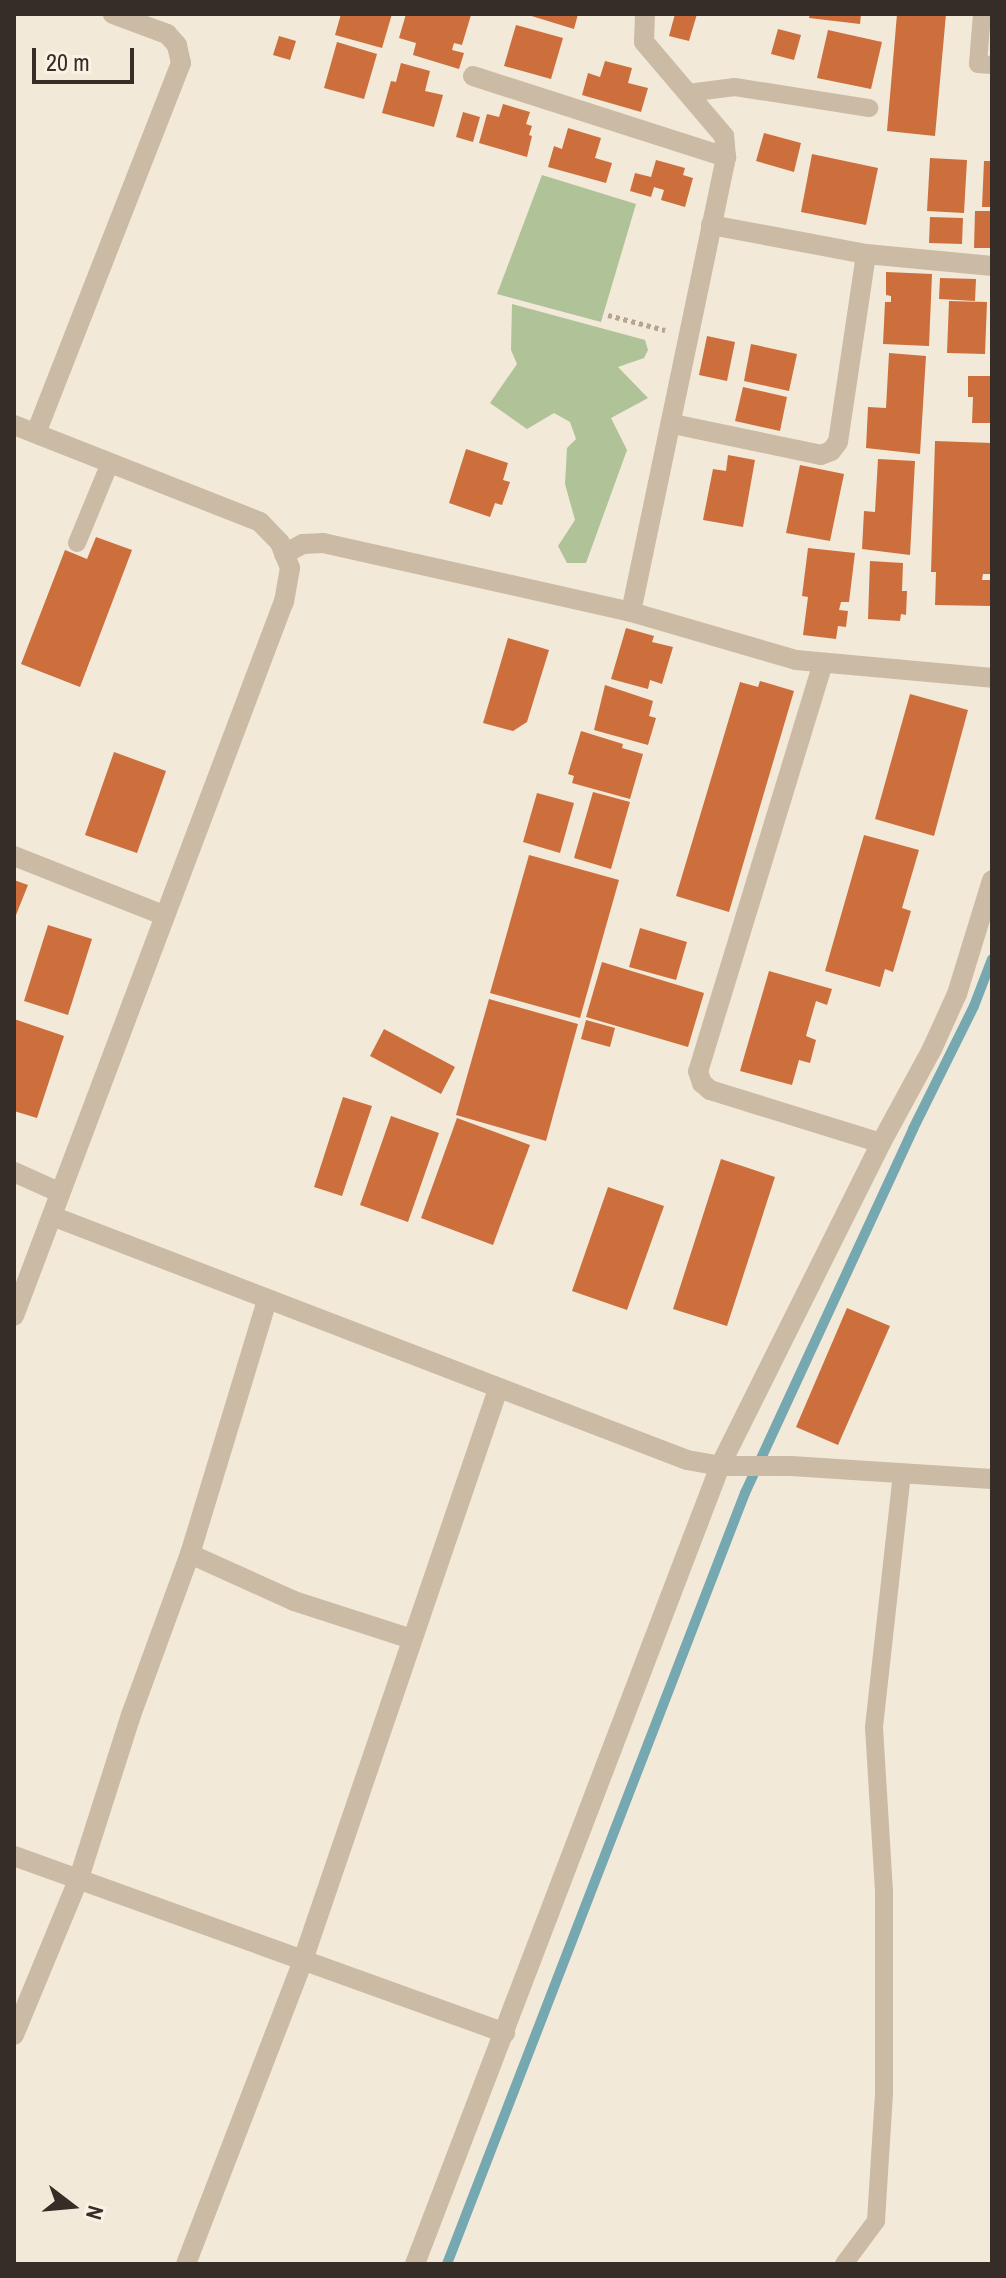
<!DOCTYPE html>
<style>
body{margin:0}
#map{position:relative;width:1006px;height:2278px;overflow:hidden;background:#f2e9d8;font-family:"Archivo Narrow",sans-serif}
div>[style]{position:absolute}
[style*='--x']{left:calc(var(--x)*1px);top:calc(var(--y)*1px);width:calc(var(--w)*1px);rotate:calc(var(--a)*1deg)}
.green>*{inset:0;background:#afc298}
.stream>*{height:10px;margin:-5px;padding:0 5px;transform-origin:5px;border-radius:5px;background:#76a8b1}
.building>*{inset:0;background:#cc6f3c}
.path>*{height:5px;margin-top:-2.5px;transform-origin:0;background:repeating-linear-gradient(90deg,#b7a48e 0 4px,transparent 0 8px)}
.service>*{height:18px;margin:-9px;padding:0 9px;transform-origin:9px;border-radius:9px;background:#cbbaa4}
.minor>*{height:20px;margin:-10px;padding:0 10px;transform-origin:10px;border-radius:10px;background:#cbbaa4}
.tertiary>*{height:20px;margin:-10px;padding:0 10px;transform-origin:10px;border-radius:10px;background:#cbbaa4}
span{translate:-50% -50%;white-space:nowrap;text-align:center;line-height:1.15;-webkit-text-stroke:6px #faf3e5;paint-order:stroke}
.frame{position:absolute;inset:0;border:16px solid #362d26;pointer-events:none}
.north{position:absolute;left:32px;top:2166px;width:80px;height:80px;-webkit-text-stroke:6px #faf3e5;paint-order:stroke;rotate:106deg;font-size:22px;font-weight:700;line-height:32px;text-align:center;color:#362d26}
.north::after{content:'';display:block;margin:auto;width:28px;height:36px;background:#362d26;clip-path:polygon(50% 0,100% 100%,50% 72%,0 100%)}
.scale{position:absolute;left:32px;top:48px;width:102px;height:36px;box-sizing:border-box;border:4px solid #362d26;border-top:0;padding-left:10px;font-size:24px;line-height:28px;white-space:nowrap;color:#362d26;-webkit-text-stroke:6px #faf3e5;paint-order:stroke}
</style>
<div id="map">
<div class="green">
<i style="clip-path:polygon(542px 175px,636px 204px,601px 322px,497px 294px)"></i>
<i style="clip-path:polygon(512px 304px,645px 340px,648px 350px,644px 358px,618px 367px,648px 398px,611px 418px,627px 450px,586px 563px,567px 563px,558px 546px,575px 520px,565px 484px,567px 448px,576px 439px,570px 422px,554px 413px,527px 429px,490px 403px,517px 364px,511px 350px)"></i>
</div>
<div class="stream">
<i style="--x:447;--y:2264;--w:827;--a:-68.87"></i>
<i style="--x:745;--y:1493;--w:401;--a:-65.2"></i>
<i style="--x:913;--y:1129;--w:137;--a:-63.6"></i>
<i style="--x:974;--y:1006;--w:50;--a:-69"></i>
</div>
<div class="building">
<i style="clip-path:polygon(341px 14px,392px 14px,382px 48px,335px 35px)"></i>
<i style="clip-path:polygon(406px 14px,471px 15px,462px 45px,454px 43px,452px 50px,464px 53px,459px 69px,413px 55px,416px 43px,399px 38px)"></i>
<i style="clip-path:polygon(525px 14px,578px 14px,574px 29px)"></i>
<i style="clip-path:polygon(675px 14px,697px 14px,689px 41px,669px 36px)"></i>
<i style="clip-path:polygon(810px 14px,861px 14px,860px 24px,809px 18px)"></i>
<i style="clip-path:polygon(897px 14px,946px 14px,935px 136px,887px 131px)"></i>
<i style="clip-path:polygon(516px 25px,563px 38px,551px 79px,504px 66px)"></i>
<i style="clip-path:polygon(778px 29px,801px 35px,794px 60px,771px 54px)"></i>
<i style="clip-path:polygon(828px 30px,882px 42px,871px 89px,817px 78px)"></i>
<i style="clip-path:polygon(279px 36px,296px 41px,290px 60px,273px 55px)"></i>
<i style="clip-path:polygon(337px 42px,377px 54px,364px 99px,324px 88px)"></i>
<i style="clip-path:polygon(605px 61px,632px 68px,628px 83px,648px 88px,641px 112px,582px 95px,588px 73px,600px 77px)"></i>
<i style="clip-path:polygon(401px 63px,430px 71px,425px 91px,443px 95px,434px 127px,382px 113px,391px 81px,396px 82px)"></i>
<i style="clip-path:polygon(503px 104px,530px 112px,526px 124px,532px 126px,529px 135px,532px 136px,527px 157px,479px 143px,487px 114px,499px 117px)"></i>
<i style="clip-path:polygon(463px 112px,480px 117px,473px 142px,456px 137px)"></i>
<i style="clip-path:polygon(568px 128px,601px 138px,595px 158px,612px 163px,606px 183px,548px 167px,554px 146px,562px 149px)"></i>
<i style="clip-path:polygon(764px 133px,801px 143px,794px 172px,756px 161px)"></i>
<i style="clip-path:polygon(812px 154px,878px 168px,866px 225px,801px 212px)"></i>
<i style="clip-path:polygon(930px 158px,967px 160px,964px 213px,927px 211px)"></i>
<i style="clip-path:polygon(656px 160px,685px 168px,683px 175px,693px 178px,685px 207px,661px 200px,664px 190px,654px 187px,651px 197px,630px 191px,635px 173px,651px 177px)"></i>
<i style="clip-path:polygon(984px 161px,992px 161px,992px 207px,982px 207px)"></i>
<i style="clip-path:polygon(975px 211px,992px 211px,992px 248px,974px 248px)"></i>
<i style="clip-path:polygon(930px 217px,963px 218px,962px 244px,929px 243px)"></i>
<i style="clip-path:polygon(886px 272px,932px 274px,929px 346px,883px 344px,885px 302px,891px 302px,891px 296px,886px 295px)"></i>
<i style="clip-path:polygon(940px 278px,976px 279px,975px 301px,939px 299px)"></i>
<i style="clip-path:polygon(949px 301px,987px 302px,985px 354px,947px 353px)"></i>
<i style="clip-path:polygon(707px 336px,735px 342px,727px 381px,699px 375px)"></i>
<i style="clip-path:polygon(751px 344px,797px 354px,789px 391px,744px 381px)"></i>
<i style="clip-path:polygon(889px 353px,926px 356px,920px 454px,866px 448px,868px 407px,886px 408px)"></i>
<i style="clip-path:polygon(968px 376px,992px 376px,992px 423px,972px 423px,973px 397px,968px 397px)"></i>
<i style="clip-path:polygon(743px 387px,787px 397px,780px 431px,735px 421px)"></i>
<i style="clip-path:polygon(935px 441px,992px 443px,991px 574px,983px 574px,982px 580px,992px 580px,992px 606px,935px 605px,936px 572px,931px 572px)"></i>
<i style="clip-path:polygon(466px 449px,508px 463px,503px 480px,510px 482px,502px 505px,495px 503px,490px 517px,449px 503px)"></i>
<i style="clip-path:polygon(728px 455px,755px 460px,743px 527px,703px 520px,713px 469px,726px 471px)"></i>
<i style="clip-path:polygon(878px 459px,915px 461px,910px 555px,862px 549px,864px 511px,875px 512px)"></i>
<i style="clip-path:polygon(800px 465px,844px 474px,830px 541px,786px 533px)"></i>
<i style="clip-path:polygon(96px 537px,132px 550px,80px 687px,21px 664px,65px 550px,87px 559px)"></i>
<i style="clip-path:polygon(808px 548px,855px 553px,849px 602px,841px 602px,839px 610px,848px 611px,846px 627px,838px 626px,836px 639px,803px 635px,808px 597px,802px 596px)"></i>
<i style="clip-path:polygon(870px 561px,903px 563px,902px 591px,907px 591px,906px 615px,901px 614px,900px 621px,868px 619px)"></i>
<i style="clip-path:polygon(626px 628px,654px 636px,652px 642px,673px 647px,662px 684px,650px 680px,648px 689px,611px 679px)"></i>
<i style="clip-path:polygon(508px 638px,549px 650px,527px 722px,513px 731px,483px 723px)"></i>
<i style="clip-path:polygon(760px 681px,794px 691px,729px 912px,676px 896px,740px 682px,758px 687px)"></i>
<i style="clip-path:polygon(605px 685px,653px 701px,649px 716px,656px 718px,648px 745px,594px 730px)"></i>
<i style="clip-path:polygon(910px 694px,968px 710px,934px 836px,875px 819px)"></i>
<i style="clip-path:polygon(581px 731px,623px 744px,622px 748px,643px 754px,630px 799px,572px 783px,574px 776px,568px 774px)"></i>
<i style="clip-path:polygon(114px 752px,166px 771px,137px 853px,85px 835px)"></i>
<i style="clip-path:polygon(593px 792px,630px 802px,611px 869px,574px 858px)"></i>
<i style="clip-path:polygon(537px 793px,574px 803px,560px 853px,523px 842px)"></i>
<i style="clip-path:polygon(864px 835px,919px 850px,902px 908px,911px 911px,893px 972px,885px 969px,880px 987px,825px 971px)"></i>
<i style="clip-path:polygon(529px 855px,619px 880px,580px 1018px,490px 993px)"></i>
<i style="clip-path:polygon(14px 880px,28px 885px,14px 920px)"></i>
<i style="clip-path:polygon(48px 925px,92px 939px,68px 1015px,24px 1001px)"></i>
<i style="clip-path:polygon(640px 928px,687px 942px,676px 980px,629px 967px)"></i>
<i style="clip-path:polygon(602px 962px,704px 993px,688px 1047px,586px 1017px)"></i>
<i style="clip-path:polygon(769px 971px,832px 989px,827px 1005px,816px 1001px,806px 1036px,816px 1040px,810px 1063px,799px 1060px,792px 1085px,740px 1071px)"></i>
<i style="clip-path:polygon(489px 999px,578px 1024px,546px 1141px,456px 1115px)"></i>
<i style="clip-path:polygon(14px 1019px,64px 1036px,37px 1118px,14px 1111px)"></i>
<i style="clip-path:polygon(586px 1020px,615px 1028px,610px 1047px,581px 1039px)"></i>
<i style="clip-path:polygon(384px 1029px,455px 1067px,441px 1094px,370px 1056px)"></i>
<i style="clip-path:polygon(343px 1097px,372px 1106px,342px 1196px,314px 1187px)"></i>
<i style="clip-path:polygon(391px 1116px,439px 1133px,408px 1222px,360px 1205px)"></i>
<i style="clip-path:polygon(457px 1118px,530px 1145px,493px 1245px,421px 1218px)"></i>
<i style="clip-path:polygon(721px 1159px,775px 1177px,727px 1326px,673px 1309px)"></i>
<i style="clip-path:polygon(608px 1187px,664px 1206px,627px 1310px,572px 1291px)"></i>
<i style="clip-path:polygon(847px 1308px,890px 1326px,838px 1445px,796px 1427px)"></i>
</div>
<div class="path">
<i style="--x:608;--y:315;--w:59;--a:14.7"></i>
</div>
<div class="service">
<i style="--x:982;--y:14;--w:50;--a:94.6"></i>
<i style="--x:978;--y:64;--w:14;--a:4"></i>
<i style="--x:688;--y:93;--w:47;--a:-7.3"></i>
<i style="--x:735;--y:87;--w:136;--a:8.9"></i>
<i style="--x:77;--y:543;--w:87;--a:-67.6"></i>
<i style="--x:844;--y:2264;--w:54;--a:-53.3"></i>
<i style="--x:876;--y:2221;--w:128;--a:-86.4"></i>
<i style="--x:884;--y:2093;--w:202;--a:-90"></i>
<i style="--x:884;--y:1891;--w:164;--a:-93.5"></i>
<i style="--x:874;--y:1727;--w:255;--a:-83.7"></i>
</div>
<div class="minor">
<i style="--x:473;--y:76;--w:266;--a:17.8"></i>
<i style="--x:711;--y:225;--w:158;--a:10.6"></i>
<i style="--x:866;--y:254;--w:127;--a:5.4"></i>
<i style="--x:673;--y:424;--w:151;--a:11.8"></i>
<i style="--x:821;--y:455;--w:11;--a:-22"></i>
<i style="--x:831;--y:451;--w:11;--a:-52"></i>
<i style="--x:838;--y:442;--w:190;--a:-81.5"></i>
<i style="--x:36;--y:433;--w:397;--a:-68.6"></i>
<i style="--x:181;--y:63;--w:18;--a:-103"></i>
<i style="--x:177;--y:45;--w:15;--a:-132"></i>
<i style="--x:167;--y:34;--w:58;--a:-159.7"></i>
<i style="--x:284;--y:554;--w:21;--a:-28"></i>
<i style="--x:303;--y:544;--w:20;--a:-3"></i>
<i style="--x:323;--y:543;--w:316;--a:12.6"></i>
<i style="--x:631;--y:612;--w:172;--a:16.2"></i>
<i style="--x:796;--y:660;--w:197;--a:5.2"></i>
<i style="--x:631;--y:612;--w:465;--a:-78.2"></i>
<i style="--x:726;--y:157;--w:21;--a:-95"></i>
<i style="--x:724;--y:136;--w:123;--a:-130.4"></i>
<i style="--x:644;--y:42;--w:28;--a:-88"></i>
<i style="--x:823;--y:663;--w:427;--a:107"></i>
<i style="--x:698;--y:1071;--w:13;--a:72"></i>
<i style="--x:702;--y:1083;--w:11;--a:41"></i>
<i style="--x:710;--y:1090;--w:179;--a:17.2"></i>
<i style="--x:14;--y:856;--w:160;--a:21.6"></i>
<i style="--x:14;--y:1172;--w:51;--a:24.1"></i>
<i style="--x:52;--y:1216;--w:680;--a:21.02"></i>
<i style="--x:687;--y:1460;--w:34;--a:10"></i>
<i style="--x:720;--y:1466;--w:71;--a:0"></i>
<i style="--x:791;--y:1466;--w:201;--a:3.7"></i>
<i style="--x:190;--y:1554;--w:114;--a:24.3"></i>
<i style="--x:294;--y:1601;--w:124;--a:17.9"></i>
<i style="--x:14;--y:1856;--w:522;--a:19.82"></i>
<i style="--x:14;--y:2035;--w:170;--a:-67.5"></i>
<i style="--x:79;--y:1878;--w:171;--a:-72.3"></i>
<i style="--x:131;--y:1715;--w:171;--a:-69.9"></i>
<i style="--x:190;--y:1554;--w:265;--a:-73.1"></i>
<i style="--x:186;--y:2264;--w:326;--a:-68.9"></i>
<i style="--x:303;--y:1960;--w:603;--a:-71.14"></i>
<i style="--x:415;--y:2264;--w:854;--a:-69.08"></i>
<i style="--x:720;--y:1466;--w:361;--a:-63.5"></i>
<i style="--x:881;--y:1143;--w:107;--a:-61.5"></i>
<i style="--x:932;--y:1049;--w:60;--a:-65.6"></i>
<i style="--x:957;--y:994;--w:119;--a:-72.9"></i>
</div>
<div class="tertiary">
<i style="--x:14;--y:425;--w:264;--a:21.5"></i>
<i style="--x:260;--y:522;--w:29;--a:46"></i>
<i style="--x:280;--y:543;--w:27;--a:68"></i>
<i style="--x:290;--y:568;--w:34;--a:100"></i>
<i style="--x:284;--y:601;--w:764;--a:110.69"></i>
</div>
<div class="frame"></div>
<div class="north">N</div>
<div class="scale">20 m</div>
</div>
